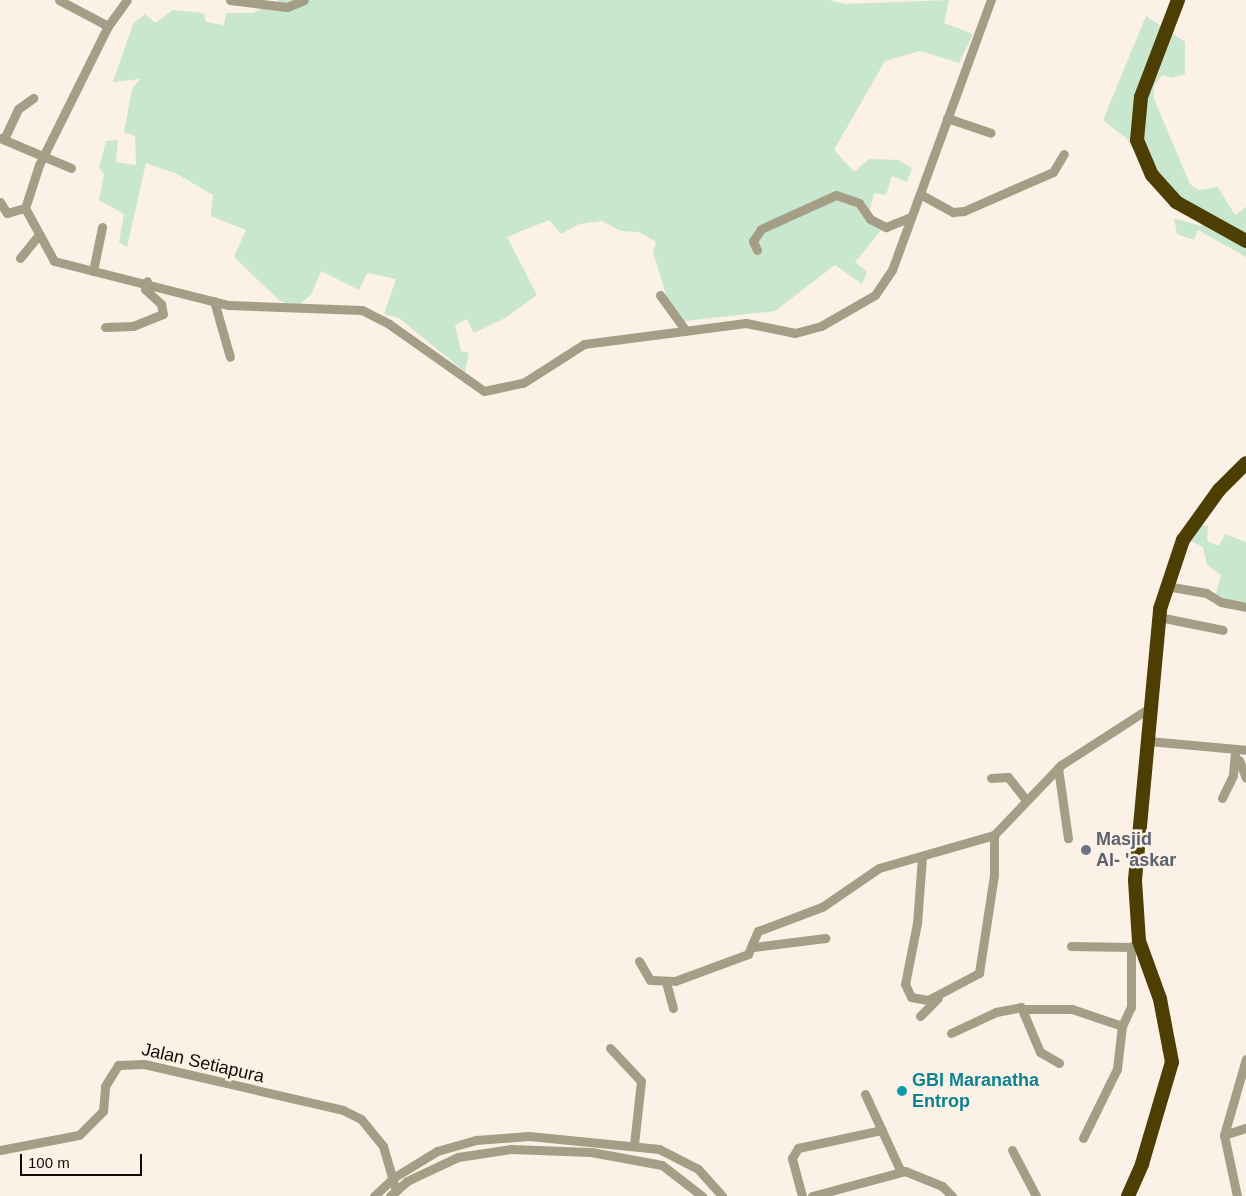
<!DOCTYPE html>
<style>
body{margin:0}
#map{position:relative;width:1246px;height:1196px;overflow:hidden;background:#fbf1e6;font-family:Arial,sans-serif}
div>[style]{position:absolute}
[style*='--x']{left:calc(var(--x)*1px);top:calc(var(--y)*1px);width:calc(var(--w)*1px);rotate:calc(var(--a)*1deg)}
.green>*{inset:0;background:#c8e7ce}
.minor>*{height:9px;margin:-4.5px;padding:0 4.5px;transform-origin:4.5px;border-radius:4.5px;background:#a49e87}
.highway>*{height:14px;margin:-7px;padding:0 7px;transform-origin:7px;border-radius:7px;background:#4d3f03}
.dots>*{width:14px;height:14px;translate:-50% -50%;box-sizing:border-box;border:2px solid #fbf1e6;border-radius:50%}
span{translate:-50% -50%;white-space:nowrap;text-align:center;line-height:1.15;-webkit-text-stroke:5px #fbf1e6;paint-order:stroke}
.worship-label{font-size:18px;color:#5b616d;font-weight:700}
.left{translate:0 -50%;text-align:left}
.street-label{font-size:18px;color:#130b03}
.culture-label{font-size:18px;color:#0d838f;font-weight:700}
.scale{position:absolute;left:20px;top:1154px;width:122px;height:22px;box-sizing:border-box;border:2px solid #130b03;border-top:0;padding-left:6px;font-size:15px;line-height:18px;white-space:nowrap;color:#130b03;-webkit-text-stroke:4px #fbf1e6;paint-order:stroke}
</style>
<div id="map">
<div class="green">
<i style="clip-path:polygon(279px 0,829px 0,845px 4px,949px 0,944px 23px,973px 34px,959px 63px,920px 51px,885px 61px,834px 150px,854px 172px,869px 159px,898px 160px,912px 168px,907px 182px,892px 176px,886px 195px,874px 193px,867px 221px,883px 228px,855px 262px,867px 272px,862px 284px,835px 265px,775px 311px,684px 321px,667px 298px,653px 252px,656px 242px,639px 232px,621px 231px,602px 221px,579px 224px,561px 234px,549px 220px,507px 237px,537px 295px,505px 318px,474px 333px,467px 319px,455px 325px,461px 351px,469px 353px,465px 372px,399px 318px,384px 314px,396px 279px,367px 273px,359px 290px,321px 271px,311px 295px,296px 307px,280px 301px,234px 257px,246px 230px,211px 216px,213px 195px,177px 174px,146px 163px,127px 247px,119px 242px,124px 214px,99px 200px,104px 174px,99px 168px,106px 141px,118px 140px,116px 162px,136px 165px,135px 136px,124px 132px,132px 89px,140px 79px,113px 82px,133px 24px,145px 14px,155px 23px,173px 10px,204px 13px,206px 22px,224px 25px,226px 13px,253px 13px)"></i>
<i style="clip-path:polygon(1146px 16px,1185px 42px,1185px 74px,1172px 78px,1162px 75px,1154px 86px,1154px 99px,1190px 184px,1198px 190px,1218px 187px,1235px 215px,1246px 207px,1246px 257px,1198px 230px,1194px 240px,1177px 234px,1174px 218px,1201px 226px,1207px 219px,1173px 207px,1163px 198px,1126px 138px,1103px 120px)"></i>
<i style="clip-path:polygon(1196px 525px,1208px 526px,1207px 541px,1219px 546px,1225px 534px,1246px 542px,1246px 602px,1231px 602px,1216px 594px,1221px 575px,1207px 565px,1203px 547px,1187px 539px)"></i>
</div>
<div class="minor">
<i style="--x:59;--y:0;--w:55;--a:28"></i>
<i style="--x:108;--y:26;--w:32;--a:-54"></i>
<i style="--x:230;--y:0;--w:57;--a:7"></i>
<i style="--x:287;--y:7;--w:18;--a:-22"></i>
<i style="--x:108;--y:26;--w:155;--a:116.4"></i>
<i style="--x:39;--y:165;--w:45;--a:108"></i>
<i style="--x:25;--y:208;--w:60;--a:61.3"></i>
<i style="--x:54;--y:261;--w:179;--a:14.2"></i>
<i style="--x:228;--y:305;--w:134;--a:2.1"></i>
<i style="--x:362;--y:310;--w:30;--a:27"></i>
<i style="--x:389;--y:324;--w:116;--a:35.2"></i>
<i style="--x:484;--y:391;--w:40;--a:-12"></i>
<i style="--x:523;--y:383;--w:72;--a:-32.6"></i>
<i style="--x:584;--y:344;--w:163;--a:-7.4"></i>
<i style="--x:746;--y:323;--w:50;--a:11.5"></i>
<i style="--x:795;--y:333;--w:27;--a:-15"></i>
<i style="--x:821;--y:326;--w:62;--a:-29.9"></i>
<i style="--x:875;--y:295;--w:30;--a:-56"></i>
<i style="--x:892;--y:270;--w:288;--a:-69.9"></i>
<i style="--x:947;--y:118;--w:46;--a:18.8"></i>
<i style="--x:5;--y:137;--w:31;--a:-65"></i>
<i style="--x:18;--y:109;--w:19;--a:-36"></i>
<i style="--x:0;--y:138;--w:77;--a:22.9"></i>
<i style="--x:920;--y:194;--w:38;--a:29"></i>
<i style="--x:953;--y:212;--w:11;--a:-5"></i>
<i style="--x:964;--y:211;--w:97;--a:-23.7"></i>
<i style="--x:1053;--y:172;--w:21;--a:-59"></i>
<i style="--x:0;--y:202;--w:13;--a:58"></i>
<i style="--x:7;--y:213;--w:19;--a:-16"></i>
<i style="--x:757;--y:250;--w:10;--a:-114"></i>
<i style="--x:753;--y:241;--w:14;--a:-56"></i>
<i style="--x:761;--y:229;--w:82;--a:-24.4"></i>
<i style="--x:836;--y:195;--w:24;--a:19"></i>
<i style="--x:859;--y:203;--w:19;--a:55"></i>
<i style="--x:870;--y:219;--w:18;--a:27"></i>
<i style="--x:886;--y:227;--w:27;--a:-22"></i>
<i style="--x:20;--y:258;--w:27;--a:-51"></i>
<i style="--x:93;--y:271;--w:45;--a:-78.4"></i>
<i style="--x:660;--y:295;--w:44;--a:54.2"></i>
<i style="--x:214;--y:301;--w:58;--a:74.1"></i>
<i style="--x:105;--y:327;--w:28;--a:-2"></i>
<i style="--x:133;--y:326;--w:32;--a:-22"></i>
<i style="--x:163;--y:314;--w:10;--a:-101"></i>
<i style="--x:161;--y:304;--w:22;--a:-137"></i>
<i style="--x:145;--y:289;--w:8;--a:-76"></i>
<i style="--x:1166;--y:586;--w:41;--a:9.9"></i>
<i style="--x:1206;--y:593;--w:17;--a:31"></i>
<i style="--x:1221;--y:602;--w:25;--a:11"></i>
<i style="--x:1159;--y:617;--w:65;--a:11.5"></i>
<i style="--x:1148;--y:741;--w:98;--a:5.2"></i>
<i style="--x:1239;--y:760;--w:19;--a:69"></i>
<i style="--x:1058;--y:768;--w:71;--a:81.9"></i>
<i style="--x:991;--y:778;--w:17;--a:-3"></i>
<i style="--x:1008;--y:777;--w:28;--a:52"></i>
<i style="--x:1222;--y:798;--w:25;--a:-64"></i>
<i style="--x:1233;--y:775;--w:25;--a:-85"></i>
<i style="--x:922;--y:857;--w:66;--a:94.3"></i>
<i style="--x:917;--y:923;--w:62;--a:101.1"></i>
<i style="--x:905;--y:984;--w:14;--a:65"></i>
<i style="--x:911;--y:997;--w:17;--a:10"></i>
<i style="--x:928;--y:1000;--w:58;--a:-27.9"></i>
<i style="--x:979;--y:973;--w:99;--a:-81.3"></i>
<i style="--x:994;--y:875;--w:40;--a:-90"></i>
<i style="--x:1071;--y:946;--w:60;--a:1"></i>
<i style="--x:754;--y:947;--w:72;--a:-7.2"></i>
<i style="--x:639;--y:961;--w:22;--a:60"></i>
<i style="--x:650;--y:980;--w:25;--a:2"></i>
<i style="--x:675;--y:981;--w:78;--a:-20.3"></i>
<i style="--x:748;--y:954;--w:25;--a:-67"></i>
<i style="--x:758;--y:931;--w:68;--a:-20.6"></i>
<i style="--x:822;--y:907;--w:69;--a:-34.4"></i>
<i style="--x:879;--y:868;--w:120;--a:-16"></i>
<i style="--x:994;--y:835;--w:97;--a:-46.3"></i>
<i style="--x:1061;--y:765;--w:107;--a:-32.8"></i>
<i style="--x:666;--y:982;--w:27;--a:75"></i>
<i style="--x:1025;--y:1009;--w:47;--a:0"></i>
<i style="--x:1072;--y:1009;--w:53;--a:18.8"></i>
<i style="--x:1122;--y:1026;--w:21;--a:-65"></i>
<i style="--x:1131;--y:1007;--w:60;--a:-90"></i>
<i style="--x:1131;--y:947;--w:10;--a:-37"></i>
<i style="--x:920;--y:1016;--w:25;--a:-45"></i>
<i style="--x:951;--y:1033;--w:50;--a:-25"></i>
<i style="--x:996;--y:1012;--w:25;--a:-11"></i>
<i style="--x:1021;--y:1007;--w:49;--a:67.1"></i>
<i style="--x:1040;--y:1052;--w:22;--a:30"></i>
<i style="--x:610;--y:1048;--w:45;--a:46.8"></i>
<i style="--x:641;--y:1081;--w:63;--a:96.3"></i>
<i style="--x:865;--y:1094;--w:86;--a:65.2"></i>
<i style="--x:1224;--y:1135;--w:23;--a:-18"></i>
<i style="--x:1083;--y:1138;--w:77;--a:-63.8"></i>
<i style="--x:1117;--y:1069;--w:43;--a:-83.4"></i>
<i style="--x:0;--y:1150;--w:80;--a:-10.8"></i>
<i style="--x:79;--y:1135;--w:34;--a:-45"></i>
<i style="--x:103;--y:1111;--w:25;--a:-85"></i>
<i style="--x:105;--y:1086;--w:25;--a:-58"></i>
<i style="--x:118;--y:1065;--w:26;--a:-2"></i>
<i style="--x:144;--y:1064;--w:204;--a:13"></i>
<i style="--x:343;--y:1110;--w:20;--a:27"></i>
<i style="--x:361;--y:1119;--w:35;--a:51"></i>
<i style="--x:383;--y:1146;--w:47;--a:73.9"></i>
<i style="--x:1012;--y:1150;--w:52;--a:62.4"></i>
<i style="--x:374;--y:1196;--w:26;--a:-43"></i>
<i style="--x:393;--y:1178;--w:52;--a:-31.5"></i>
<i style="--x:437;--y:1151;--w:41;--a:-15.8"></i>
<i style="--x:476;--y:1140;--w:53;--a:-4.3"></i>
<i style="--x:529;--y:1136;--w:131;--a:5.7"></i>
<i style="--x:659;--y:1149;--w:44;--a:27.1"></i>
<i style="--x:698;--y:1169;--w:36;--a:48"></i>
<i style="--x:390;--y:1196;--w:23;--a:-41"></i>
<i style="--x:407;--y:1181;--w:56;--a:-25.2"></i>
<i style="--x:458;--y:1157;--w:54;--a:-8.6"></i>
<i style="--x:511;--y:1149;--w:80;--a:2.1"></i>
<i style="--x:591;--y:1152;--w:72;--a:10.4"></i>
<i style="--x:662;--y:1165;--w:51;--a:37.8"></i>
<i style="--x:802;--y:1196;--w:39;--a:-105"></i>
<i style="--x:792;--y:1158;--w:12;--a:-59"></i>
<i style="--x:798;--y:1148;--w:86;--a:-12.1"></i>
<i style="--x:812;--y:1196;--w:96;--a:-15"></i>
<i style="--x:905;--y:1171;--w:40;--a:22"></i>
<i style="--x:942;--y:1186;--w:14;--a:45"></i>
<i style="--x:1237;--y:1196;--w:62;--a:-102"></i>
<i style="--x:1224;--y:1135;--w:79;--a:-73.9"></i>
</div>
<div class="highway">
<i style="--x:1178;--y:0;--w:104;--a:110.9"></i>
<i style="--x:1141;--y:97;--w:43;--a:95.3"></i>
<i style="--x:1137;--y:140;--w:38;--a:67"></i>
<i style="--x:1152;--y:175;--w:36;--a:48"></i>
<i style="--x:1176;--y:202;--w:80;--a:29.1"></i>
<i style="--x:1128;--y:1196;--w:35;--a:-66"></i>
<i style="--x:1142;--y:1164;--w:106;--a:-73.6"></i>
<i style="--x:1172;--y:1062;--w:64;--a:-100.8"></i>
<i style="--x:1160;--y:999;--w:62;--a:-109.9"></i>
<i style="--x:1139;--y:941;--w:61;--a:-93.8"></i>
<i style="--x:1135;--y:880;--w:272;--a:-84.7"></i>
<i style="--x:1160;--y:609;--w:73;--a:-71.6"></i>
<i style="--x:1183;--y:540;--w:62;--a:-54.2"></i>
<i style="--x:1219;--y:490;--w:38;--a:-45"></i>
</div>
<div class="dots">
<i style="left:1086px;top:850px;background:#6b7280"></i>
<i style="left:902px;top:1091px;background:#0f9aa8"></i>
</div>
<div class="worship-label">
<span class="left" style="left:1096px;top:850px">Masjid<br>Al- 'askar</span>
</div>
<div class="street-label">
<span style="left:203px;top:1063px;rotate:13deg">Jalan Setiapura</span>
</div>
<div class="culture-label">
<span class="left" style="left:912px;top:1091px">GBI Maranatha<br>Entrop</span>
</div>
<div class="scale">100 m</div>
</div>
